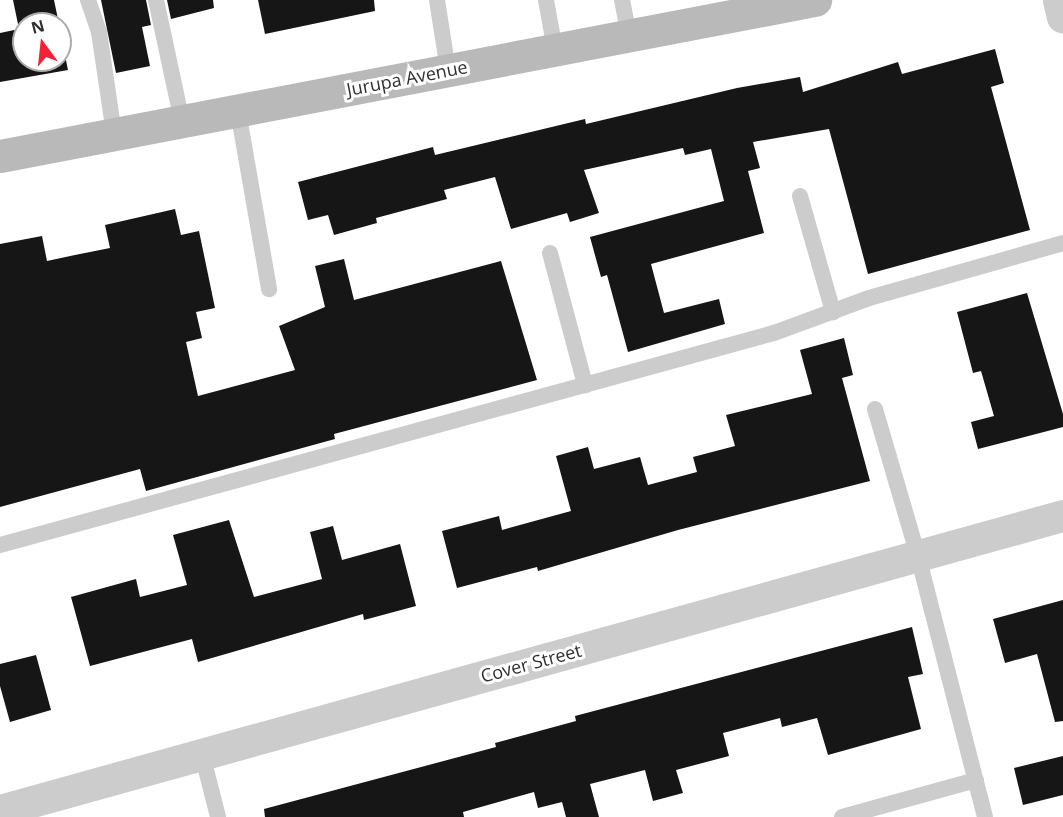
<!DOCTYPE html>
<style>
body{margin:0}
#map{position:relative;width:1063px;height:817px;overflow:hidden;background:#fff;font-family:"Open Sans",sans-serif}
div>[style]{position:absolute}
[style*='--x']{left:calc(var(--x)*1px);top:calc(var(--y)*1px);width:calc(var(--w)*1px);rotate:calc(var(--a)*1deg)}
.building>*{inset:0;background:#161616}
.service>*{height:16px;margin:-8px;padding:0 8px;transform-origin:8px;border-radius:8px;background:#ccc}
.minor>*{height:32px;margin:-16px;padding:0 16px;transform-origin:16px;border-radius:16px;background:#ccc}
.tertiary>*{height:33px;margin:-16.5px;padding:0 16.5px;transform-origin:16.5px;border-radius:16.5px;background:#ccc}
.secondary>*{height:33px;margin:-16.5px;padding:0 16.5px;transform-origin:16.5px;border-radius:16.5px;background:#b9b9b9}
span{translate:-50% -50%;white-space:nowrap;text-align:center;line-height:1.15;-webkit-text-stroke:6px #fff;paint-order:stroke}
.street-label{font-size:18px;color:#2f2f2f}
.north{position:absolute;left:12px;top:12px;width:60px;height:60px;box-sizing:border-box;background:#fff;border:2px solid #acacac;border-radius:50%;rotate:345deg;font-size:16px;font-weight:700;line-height:24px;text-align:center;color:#2f2f2f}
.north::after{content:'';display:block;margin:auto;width:21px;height:27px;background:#f52136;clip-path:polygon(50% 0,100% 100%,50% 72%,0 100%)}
</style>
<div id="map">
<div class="building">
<i style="clip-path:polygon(13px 0,54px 0,59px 24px,24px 24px,24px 60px,60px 60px,60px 31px,68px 70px,0 82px,0 33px,19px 29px)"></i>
<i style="clip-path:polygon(101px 0,146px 0,151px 25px,142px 27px,150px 66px,116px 73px)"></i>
<i style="clip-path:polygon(167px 0,213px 0,214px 8px,171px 19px)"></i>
<i style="clip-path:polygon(258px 0,374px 0,375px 11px,265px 34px)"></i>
<i style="clip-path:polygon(995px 49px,1004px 83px,991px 87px,1030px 230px,868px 274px,829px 129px,753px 142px,760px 168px,748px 171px,764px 233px,651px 264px,664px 313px,719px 299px,725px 324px,628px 352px,607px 275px,601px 277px,590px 237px,724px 201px,711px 149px,685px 155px,683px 148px,584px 170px,599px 213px,570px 222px,567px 213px,511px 229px,495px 177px,444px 190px,447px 199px,376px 218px,377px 223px,334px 235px,328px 215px,308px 220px,298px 182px,433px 147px,435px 155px,585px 119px,586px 124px,737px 88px,800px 77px,803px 92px,898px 62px,902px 74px)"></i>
<i style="clip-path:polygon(175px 209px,181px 235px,199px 231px,215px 308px,196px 312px,202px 338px,186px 342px,198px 396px,295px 370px,279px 326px,325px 307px,315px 266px,344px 259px,354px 300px,501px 261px,537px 380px,334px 434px,335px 439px,146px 491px,140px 469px,0 507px,0 244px,42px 236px,47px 261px,75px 255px,110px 248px,105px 225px)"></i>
<i style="clip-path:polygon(1027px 293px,1063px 414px,1063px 427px,978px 449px,971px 422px,994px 416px,981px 371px,973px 373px,957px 312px)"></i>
<i style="clip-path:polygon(844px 338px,853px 375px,842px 378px,870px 481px,678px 530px,538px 571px,537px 567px,457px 588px,442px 531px,499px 516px,502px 530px,571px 511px,556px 456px,588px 447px,594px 469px,640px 457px,648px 485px,697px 472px,693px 457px,735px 446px,726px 415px,812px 394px,800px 350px)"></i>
<i style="clip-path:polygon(229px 520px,254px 597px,322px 579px,310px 532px,333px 526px,342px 560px,400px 544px,416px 606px,364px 620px,363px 614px,198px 662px,192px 639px,90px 666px,71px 597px,136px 579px,140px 597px,187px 585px,173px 535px)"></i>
<i style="clip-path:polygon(1063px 600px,1063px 721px,1055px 722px,1037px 654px,1005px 663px,993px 619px)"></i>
<i style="clip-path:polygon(912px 627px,923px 674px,908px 677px,921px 729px,828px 755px,817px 718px,782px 727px,780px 718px,723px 733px,729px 756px,676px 770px,683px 793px,653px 801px,645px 770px,590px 784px,599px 817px,566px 817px,562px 802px,538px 808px,534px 792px,463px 812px,464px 817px,265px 817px,264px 809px,496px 747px,495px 743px,576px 721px,575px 716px)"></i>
<i style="clip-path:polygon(36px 655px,51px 710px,10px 722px,0 686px,0 664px)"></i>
<i style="clip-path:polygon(1063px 756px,1063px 795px,1023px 805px,1014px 768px)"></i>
</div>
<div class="service">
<i style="--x:88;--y:0;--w:34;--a:71"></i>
<i style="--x:99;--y:32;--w:103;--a:81.6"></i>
<i style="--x:156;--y:0;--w:124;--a:77.9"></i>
<i style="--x:437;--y:0;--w:71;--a:81.1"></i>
<i style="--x:546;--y:0;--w:51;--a:79.8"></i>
<i style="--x:622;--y:0;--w:37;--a:79"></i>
<i style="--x:238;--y:111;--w:181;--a:80.1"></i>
<i style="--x:800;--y:196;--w:121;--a:74.1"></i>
<i style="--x:550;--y:253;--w:137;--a:75.1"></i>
<i style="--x:875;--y:409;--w:153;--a:73.7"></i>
<i style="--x:918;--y:556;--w:269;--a:75.6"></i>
<i style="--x:0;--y:545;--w:803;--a:-15.32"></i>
<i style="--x:774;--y:333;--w:101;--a:-20.2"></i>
<i style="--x:869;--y:298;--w:202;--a:-15.8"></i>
<i style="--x:202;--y:754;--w:65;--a:75.7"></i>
<i style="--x:842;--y:817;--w:139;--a:-15.4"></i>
</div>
<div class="minor">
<i style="--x:0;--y:811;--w:1103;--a:-15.51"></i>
</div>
<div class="tertiary">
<i style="--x:1059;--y:0;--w:17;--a:77"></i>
</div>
<div class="secondary">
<i style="--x:0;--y:156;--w:830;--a:-10.84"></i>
</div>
<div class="street-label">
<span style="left:407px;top:78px;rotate:-11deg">Jurupa Avenue</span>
<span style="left:531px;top:663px;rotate:-15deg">Cover Street</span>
</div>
<div class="north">N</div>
</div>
